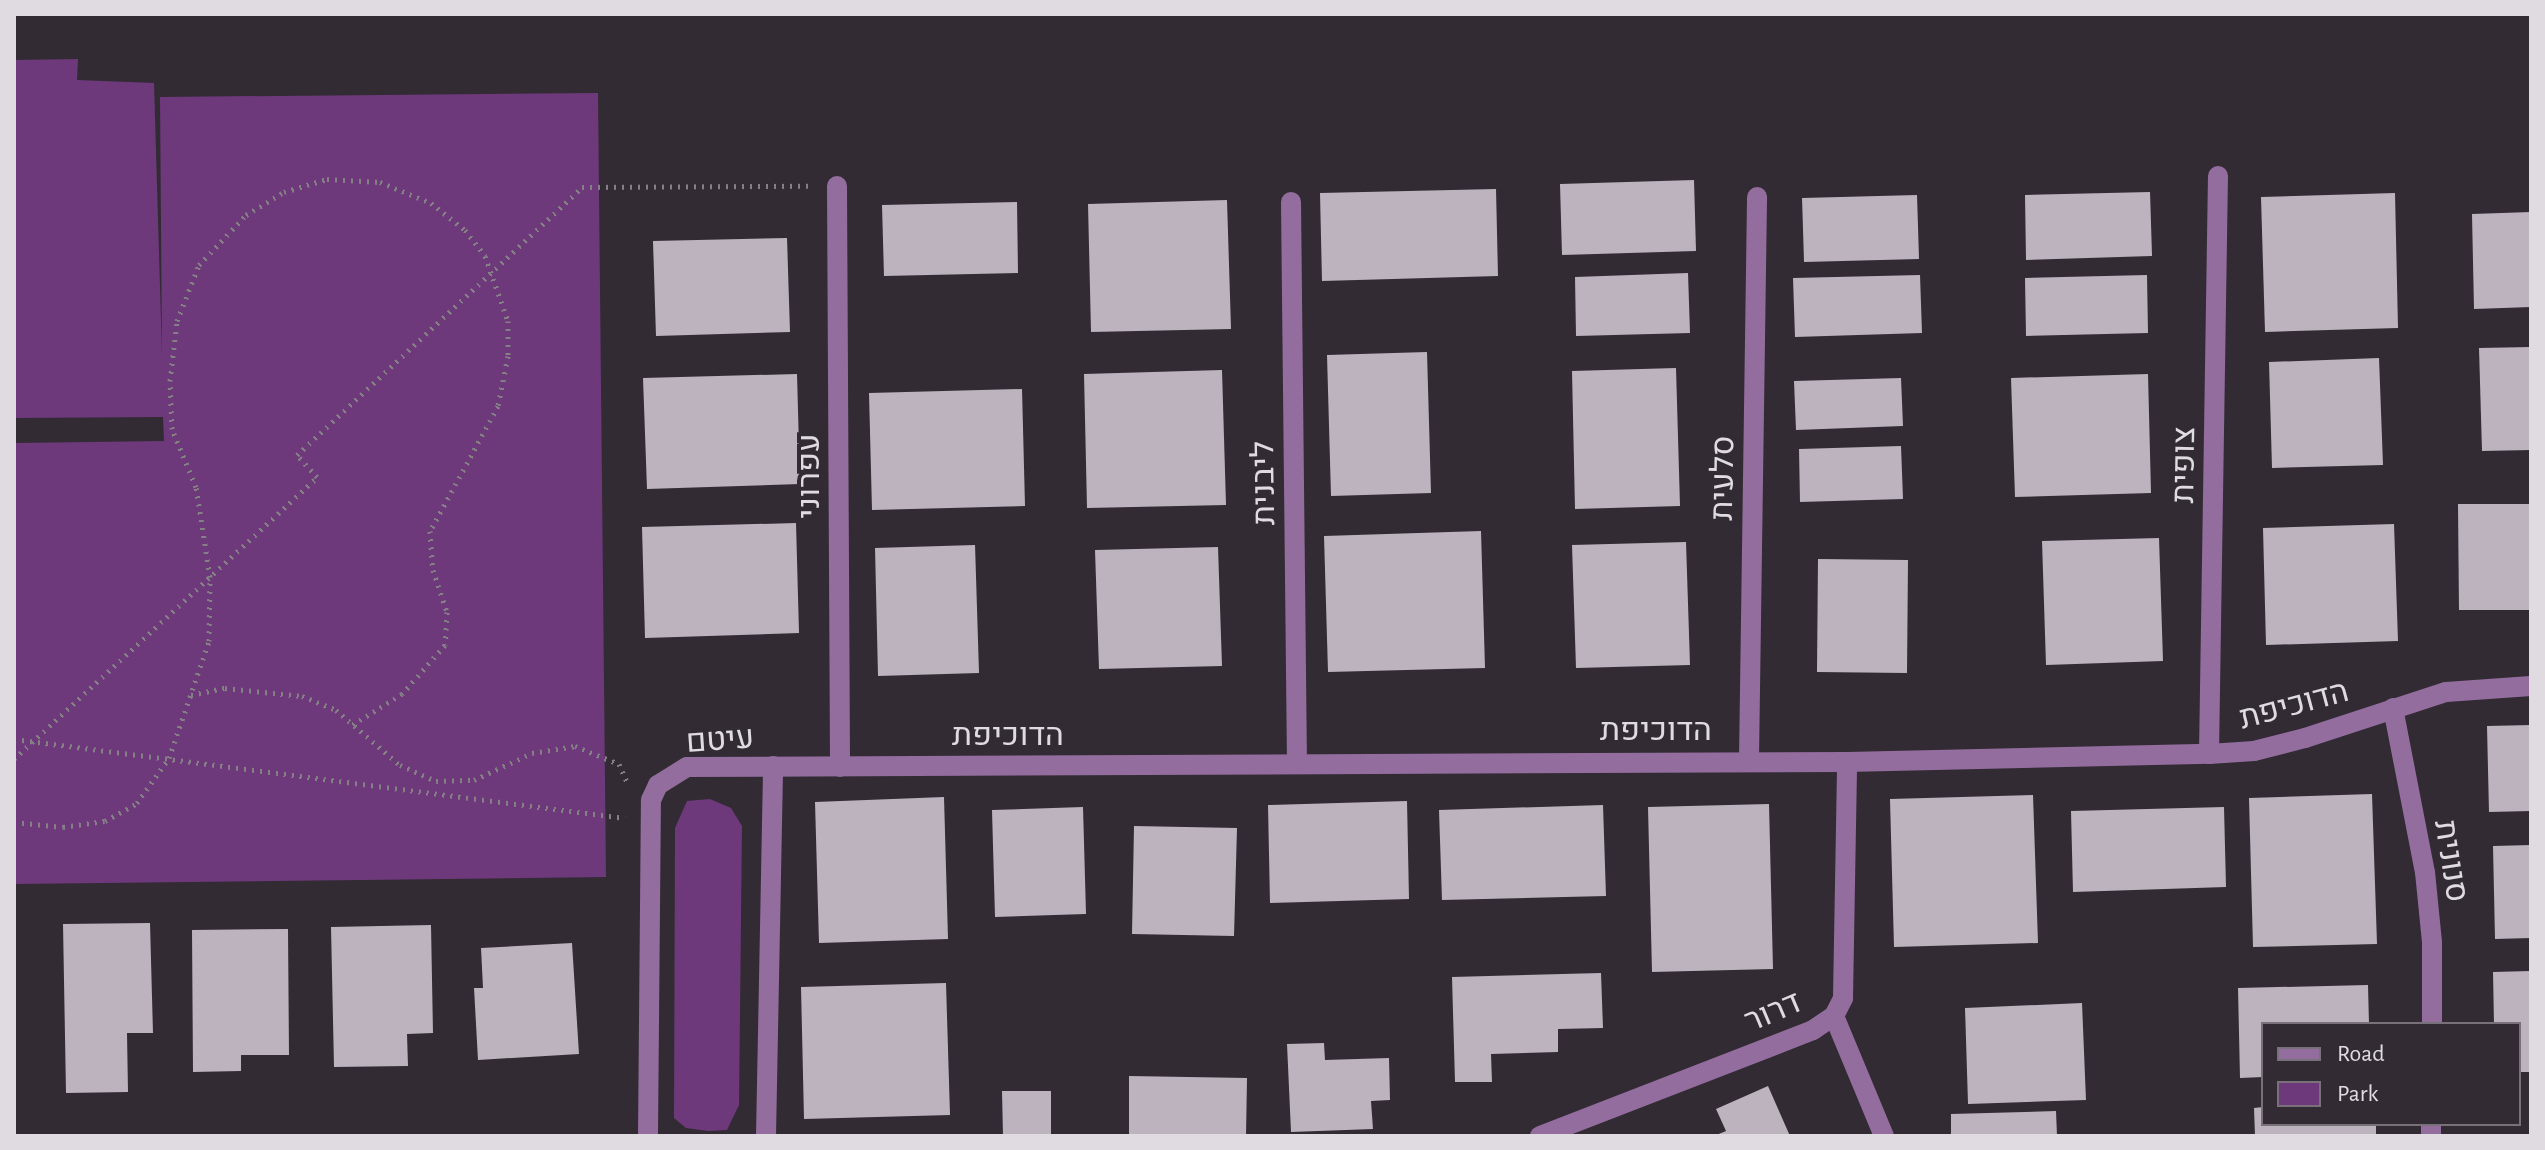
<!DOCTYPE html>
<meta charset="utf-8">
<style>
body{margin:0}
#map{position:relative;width:2545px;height:1150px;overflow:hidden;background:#322b34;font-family:"Alegreya Sans",Heebo,sans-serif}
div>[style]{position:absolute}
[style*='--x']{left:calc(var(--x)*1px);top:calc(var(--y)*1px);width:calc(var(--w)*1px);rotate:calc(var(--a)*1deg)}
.green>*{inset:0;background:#6d397b}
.building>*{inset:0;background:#bcb3bf}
.path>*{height:5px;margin-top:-2.5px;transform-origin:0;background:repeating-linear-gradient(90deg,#857f86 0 2px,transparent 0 8px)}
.minor>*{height:20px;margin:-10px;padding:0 10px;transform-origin:10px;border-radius:10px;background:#936d9e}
span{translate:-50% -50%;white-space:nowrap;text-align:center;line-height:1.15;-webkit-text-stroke:8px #322b34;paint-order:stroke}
.street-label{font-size:32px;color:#e0dbe1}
.frame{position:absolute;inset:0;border:16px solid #e0dbe1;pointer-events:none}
.legend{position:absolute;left:2261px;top:1022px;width:260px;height:104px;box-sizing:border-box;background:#322b34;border:2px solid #787179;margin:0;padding:10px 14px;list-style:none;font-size:24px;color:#e0dbe1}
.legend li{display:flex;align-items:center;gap:16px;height:40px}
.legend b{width:40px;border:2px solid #787179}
</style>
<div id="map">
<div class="green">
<i style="clip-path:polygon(78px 59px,77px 80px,154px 83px,162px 354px,160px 97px,598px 93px,606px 877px,14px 884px,14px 443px,164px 441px,163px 417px,14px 418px,14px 60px)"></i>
<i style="clip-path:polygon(710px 799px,731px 808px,742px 826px,739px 1105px,727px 1130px,708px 1131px,686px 1128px,674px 1118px,675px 828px,687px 801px)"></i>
</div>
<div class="building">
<i style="clip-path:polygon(1694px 180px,1696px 251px,1562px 255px,1560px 184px)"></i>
<i style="clip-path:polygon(1496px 189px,1498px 276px,1322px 281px,1320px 193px)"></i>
<i style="clip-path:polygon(2150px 192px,2152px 256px,2026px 260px,2025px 195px)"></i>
<i style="clip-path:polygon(2395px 193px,2398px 328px,2265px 332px,2261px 197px)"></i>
<i style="clip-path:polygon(1917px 195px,1919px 259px,1804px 262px,1802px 198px)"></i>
<i style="clip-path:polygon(1227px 200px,1231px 329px,1091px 332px,1088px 204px)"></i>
<i style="clip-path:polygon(1017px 202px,1018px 273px,884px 276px,882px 205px)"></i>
<i style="clip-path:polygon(2531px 212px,2531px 307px,2474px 309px,2472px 214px)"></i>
<i style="clip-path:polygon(787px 238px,790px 332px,656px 336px,653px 241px)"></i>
<i style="clip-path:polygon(1688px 273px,1690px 333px,1576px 336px,1575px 277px)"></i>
<i style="clip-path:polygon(1920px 275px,1922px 333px,1795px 337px,1793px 278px)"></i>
<i style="clip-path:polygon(2147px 275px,2148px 333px,2026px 336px,2025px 278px)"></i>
<i style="clip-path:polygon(2531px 347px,2531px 450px,2482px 451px,2479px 348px)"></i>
<i style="clip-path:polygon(1427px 352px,1431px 493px,1331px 496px,1327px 355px)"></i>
<i style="clip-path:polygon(2379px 358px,2383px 465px,2272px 468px,2269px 362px)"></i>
<i style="clip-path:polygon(1676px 368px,1680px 506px,1575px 509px,1572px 371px)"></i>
<i style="clip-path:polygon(1222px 370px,1226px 505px,1087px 508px,1084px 374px)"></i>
<i style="clip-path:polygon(797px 374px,800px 484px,647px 489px,643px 378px)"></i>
<i style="clip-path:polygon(2148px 374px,2151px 493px,2015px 497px,2011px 378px)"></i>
<i style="clip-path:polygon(1901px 378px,1903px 426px,1796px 430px,1794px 381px)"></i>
<i style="clip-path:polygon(1022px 389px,1025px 506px,872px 510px,869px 393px)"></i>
<i style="clip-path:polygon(1901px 446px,1903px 499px,1800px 502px,1799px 449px)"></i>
<i style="clip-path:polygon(2458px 504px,2531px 504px,2531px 610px,2459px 610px)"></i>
<i style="clip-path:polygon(796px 523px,799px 633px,645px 638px,642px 527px)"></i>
<i style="clip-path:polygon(2394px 524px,2398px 641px,2266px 645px,2263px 528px)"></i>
<i style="clip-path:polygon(1481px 531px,1485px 668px,1328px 672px,1324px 536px)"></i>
<i style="clip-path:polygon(2159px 538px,2163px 661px,2046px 665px,2042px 541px)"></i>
<i style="clip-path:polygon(1686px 542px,1690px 665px,1576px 668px,1572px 545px)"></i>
<i style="clip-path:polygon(975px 545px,979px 673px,878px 676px,875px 548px)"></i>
<i style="clip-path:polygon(1218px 547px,1222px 666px,1099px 669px,1095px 550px)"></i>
<i style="clip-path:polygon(1818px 559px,1908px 560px,1907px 673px,1817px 672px)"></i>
<i style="clip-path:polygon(2531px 725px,2531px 811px,2489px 812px,2487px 726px)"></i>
<i style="clip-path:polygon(2372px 794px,2377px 944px,2253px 947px,2249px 798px)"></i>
<i style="clip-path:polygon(2033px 795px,2038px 943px,1894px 947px,1890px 799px)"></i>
<i style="clip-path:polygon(944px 797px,948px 939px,819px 943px,815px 802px)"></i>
<i style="clip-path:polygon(1407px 801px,1409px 899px,1270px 903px,1268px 805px)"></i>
<i style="clip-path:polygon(1769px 804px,1773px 969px,1652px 972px,1648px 807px)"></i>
<i style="clip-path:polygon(1603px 805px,1606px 896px,1442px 900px,1439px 810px)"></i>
<i style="clip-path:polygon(1083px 807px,1086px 914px,995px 917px,992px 810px)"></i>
<i style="clip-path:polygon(2224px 807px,2226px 887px,2073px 892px,2071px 811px)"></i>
<i style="clip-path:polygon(1134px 826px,1237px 828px,1234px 936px,1132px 934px)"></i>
<i style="clip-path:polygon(2531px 845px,2531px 938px,2495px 939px,2493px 846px)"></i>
<i style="clip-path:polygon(150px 923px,153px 1033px,127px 1033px,128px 1092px,66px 1093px,63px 924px)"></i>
<i style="clip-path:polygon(431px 925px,433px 1033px,407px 1034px,408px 1066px,334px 1067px,331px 927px)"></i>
<i style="clip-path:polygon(288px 929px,289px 1055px,241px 1055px,241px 1071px,193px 1072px,192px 930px)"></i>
<i style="clip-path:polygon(572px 943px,579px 1054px,478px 1060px,474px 988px,483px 988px,481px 948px)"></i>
<i style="clip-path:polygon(2531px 971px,2531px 1072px,2519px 1072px,2519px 1024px,2494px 1024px,2493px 972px)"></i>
<i style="clip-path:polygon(1601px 973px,1603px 1028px,1558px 1029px,1558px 1052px,1491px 1054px,1492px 1082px,1455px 1082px,1452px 977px)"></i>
<i style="clip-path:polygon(946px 983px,950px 1115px,804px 1119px,801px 987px)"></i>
<i style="clip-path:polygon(2368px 985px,2369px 1024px,2263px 1024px,2263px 1077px,2240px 1078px,2238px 988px)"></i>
<i style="clip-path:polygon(2082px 1003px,2086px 1100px,1968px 1104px,1965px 1008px)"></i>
<i style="clip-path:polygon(1324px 1043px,1325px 1060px,1389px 1058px,1390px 1100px,1371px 1101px,1373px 1129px,1291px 1132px,1287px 1044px)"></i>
<i style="clip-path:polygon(1129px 1076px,1247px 1078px,1246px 1136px,1129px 1136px)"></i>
<i style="clip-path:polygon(1768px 1086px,1790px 1136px,1714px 1136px,1726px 1131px,1716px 1109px)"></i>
<i style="clip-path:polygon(1002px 1091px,1051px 1091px,1051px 1136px,1003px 1136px)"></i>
<i style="clip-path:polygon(2263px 1107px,2263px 1124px,2376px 1124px,2376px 1136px,2255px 1136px,2254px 1108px)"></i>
<i style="clip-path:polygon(2056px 1111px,2057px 1136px,1951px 1136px,1951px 1114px)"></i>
</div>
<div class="path">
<i style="--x:191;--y:695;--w:35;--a:-12"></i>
<i style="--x:225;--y:688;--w:77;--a:5.9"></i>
<i style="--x:302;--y:696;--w:37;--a:22"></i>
<i style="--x:336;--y:710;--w:84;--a:40.7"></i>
<i style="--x:400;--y:765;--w:39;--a:24"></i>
<i style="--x:436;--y:781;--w:38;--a:-2"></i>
<i style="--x:474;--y:780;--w:64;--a:-25"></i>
<i style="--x:532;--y:753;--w:44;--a:-9.2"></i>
<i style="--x:575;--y:746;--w:48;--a:22.2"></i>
<i style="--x:619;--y:764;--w:22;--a:66"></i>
<i style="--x:14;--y:739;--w:616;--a:7.37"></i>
<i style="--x:14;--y:759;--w:414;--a:-42.9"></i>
<i style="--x:317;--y:477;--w:30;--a:-132"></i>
<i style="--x:297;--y:455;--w:391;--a:-43.2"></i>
<i style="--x:582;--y:187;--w:226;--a:-0.3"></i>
<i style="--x:14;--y:822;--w:49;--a:5.8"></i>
<i style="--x:63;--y:827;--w:42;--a:-8.1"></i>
<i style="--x:105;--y:821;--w:37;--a:-29"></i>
<i style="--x:137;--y:803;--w:55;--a:-54.6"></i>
<i style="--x:169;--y:758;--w:124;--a:-71.1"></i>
<i style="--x:209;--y:641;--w:64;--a:-89.1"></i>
<i style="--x:210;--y:577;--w:91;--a:-98.8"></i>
<i style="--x:196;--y:487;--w:63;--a:-112.5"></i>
<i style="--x:172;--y:429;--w:48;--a:-92.4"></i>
<i style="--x:170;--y:381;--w:60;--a:-83.3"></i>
<i style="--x:177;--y:321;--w:60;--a:-68.6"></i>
<i style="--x:199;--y:265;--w:69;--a:-46.8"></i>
<i style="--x:246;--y:215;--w:44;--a:-31.2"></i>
<i style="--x:284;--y:192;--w:45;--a:-16.8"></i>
<i style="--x:327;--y:179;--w:53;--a:3.2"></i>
<i style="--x:380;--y:182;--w:55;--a:22.4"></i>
<i style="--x:431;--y:203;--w:43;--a:38.5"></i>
<i style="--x:465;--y:230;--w:33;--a:52"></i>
<i style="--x:485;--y:256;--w:69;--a:70.5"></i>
<i style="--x:508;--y:321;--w:35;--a:90"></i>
<i style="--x:508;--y:356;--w:51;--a:101.3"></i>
<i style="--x:498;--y:406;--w:142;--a:118.5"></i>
<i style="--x:430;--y:531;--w:39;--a:86"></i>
<i style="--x:433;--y:570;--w:44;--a:71.6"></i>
<i style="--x:447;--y:612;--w:33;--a:93"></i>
<i style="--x:445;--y:645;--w:65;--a:131.3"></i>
<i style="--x:402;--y:694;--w:59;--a:148.2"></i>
</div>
<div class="minor">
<i style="--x:837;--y:186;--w:581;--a:89.7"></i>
<i style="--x:1291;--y:202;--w:561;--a:89.39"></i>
<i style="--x:2393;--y:708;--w:167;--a:79"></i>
<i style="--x:2425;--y:872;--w:70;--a:84.3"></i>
<i style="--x:2432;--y:942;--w:82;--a:90"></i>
<i style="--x:2209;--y:754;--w:578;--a:-89.11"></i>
<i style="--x:1749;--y:759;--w:562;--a:-89.18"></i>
<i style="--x:1834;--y:1016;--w:130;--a:67.4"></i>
<i style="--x:648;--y:1136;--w:336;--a:-89.5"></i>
<i style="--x:651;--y:800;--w:17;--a:-65"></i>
<i style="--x:658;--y:785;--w:34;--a:-32"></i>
<i style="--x:687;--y:767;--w:1160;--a:-0.25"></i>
<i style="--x:1847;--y:762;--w:362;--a:-1.3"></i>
<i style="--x:2209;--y:754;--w:45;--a:-3.8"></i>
<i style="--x:2254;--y:751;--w:53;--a:-14.3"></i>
<i style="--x:2305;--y:738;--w:148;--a:-18.1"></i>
<i style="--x:2446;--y:692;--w:85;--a:-4"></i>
<i style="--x:766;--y:1136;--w:370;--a:-88.9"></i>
<i style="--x:1540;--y:1136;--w:293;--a:-21.2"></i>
<i style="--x:1813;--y:1030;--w:25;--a:-34"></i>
<i style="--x:1834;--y:1016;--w:20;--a:-63"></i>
<i style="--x:1843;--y:998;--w:236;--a:-89"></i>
<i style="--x:2431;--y:1136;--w:12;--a:-90"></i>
</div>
<div class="street-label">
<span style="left:2184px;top:465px;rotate:-89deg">צופית</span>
<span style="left:809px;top:476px;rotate:-90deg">עפרוני</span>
<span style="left:1723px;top:478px;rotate:-89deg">סלעית</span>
<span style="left:1264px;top:483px;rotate:-91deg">ליבנית</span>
<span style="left:2294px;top:705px;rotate:-15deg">הדוכיפת</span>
<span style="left:1656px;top:730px">הדוכיפת</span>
<span style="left:1008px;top:735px">הדוכיפת</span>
<span style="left:720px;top:740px;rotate:-4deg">עיטם</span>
<span style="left:2451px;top:861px;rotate:81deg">סנונית</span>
<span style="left:1773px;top:1012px;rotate:-23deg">דרור</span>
</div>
<div class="frame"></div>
<ul class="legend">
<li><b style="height:10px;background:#936d9e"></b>Road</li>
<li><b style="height:22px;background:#6d397b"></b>Park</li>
</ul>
</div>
